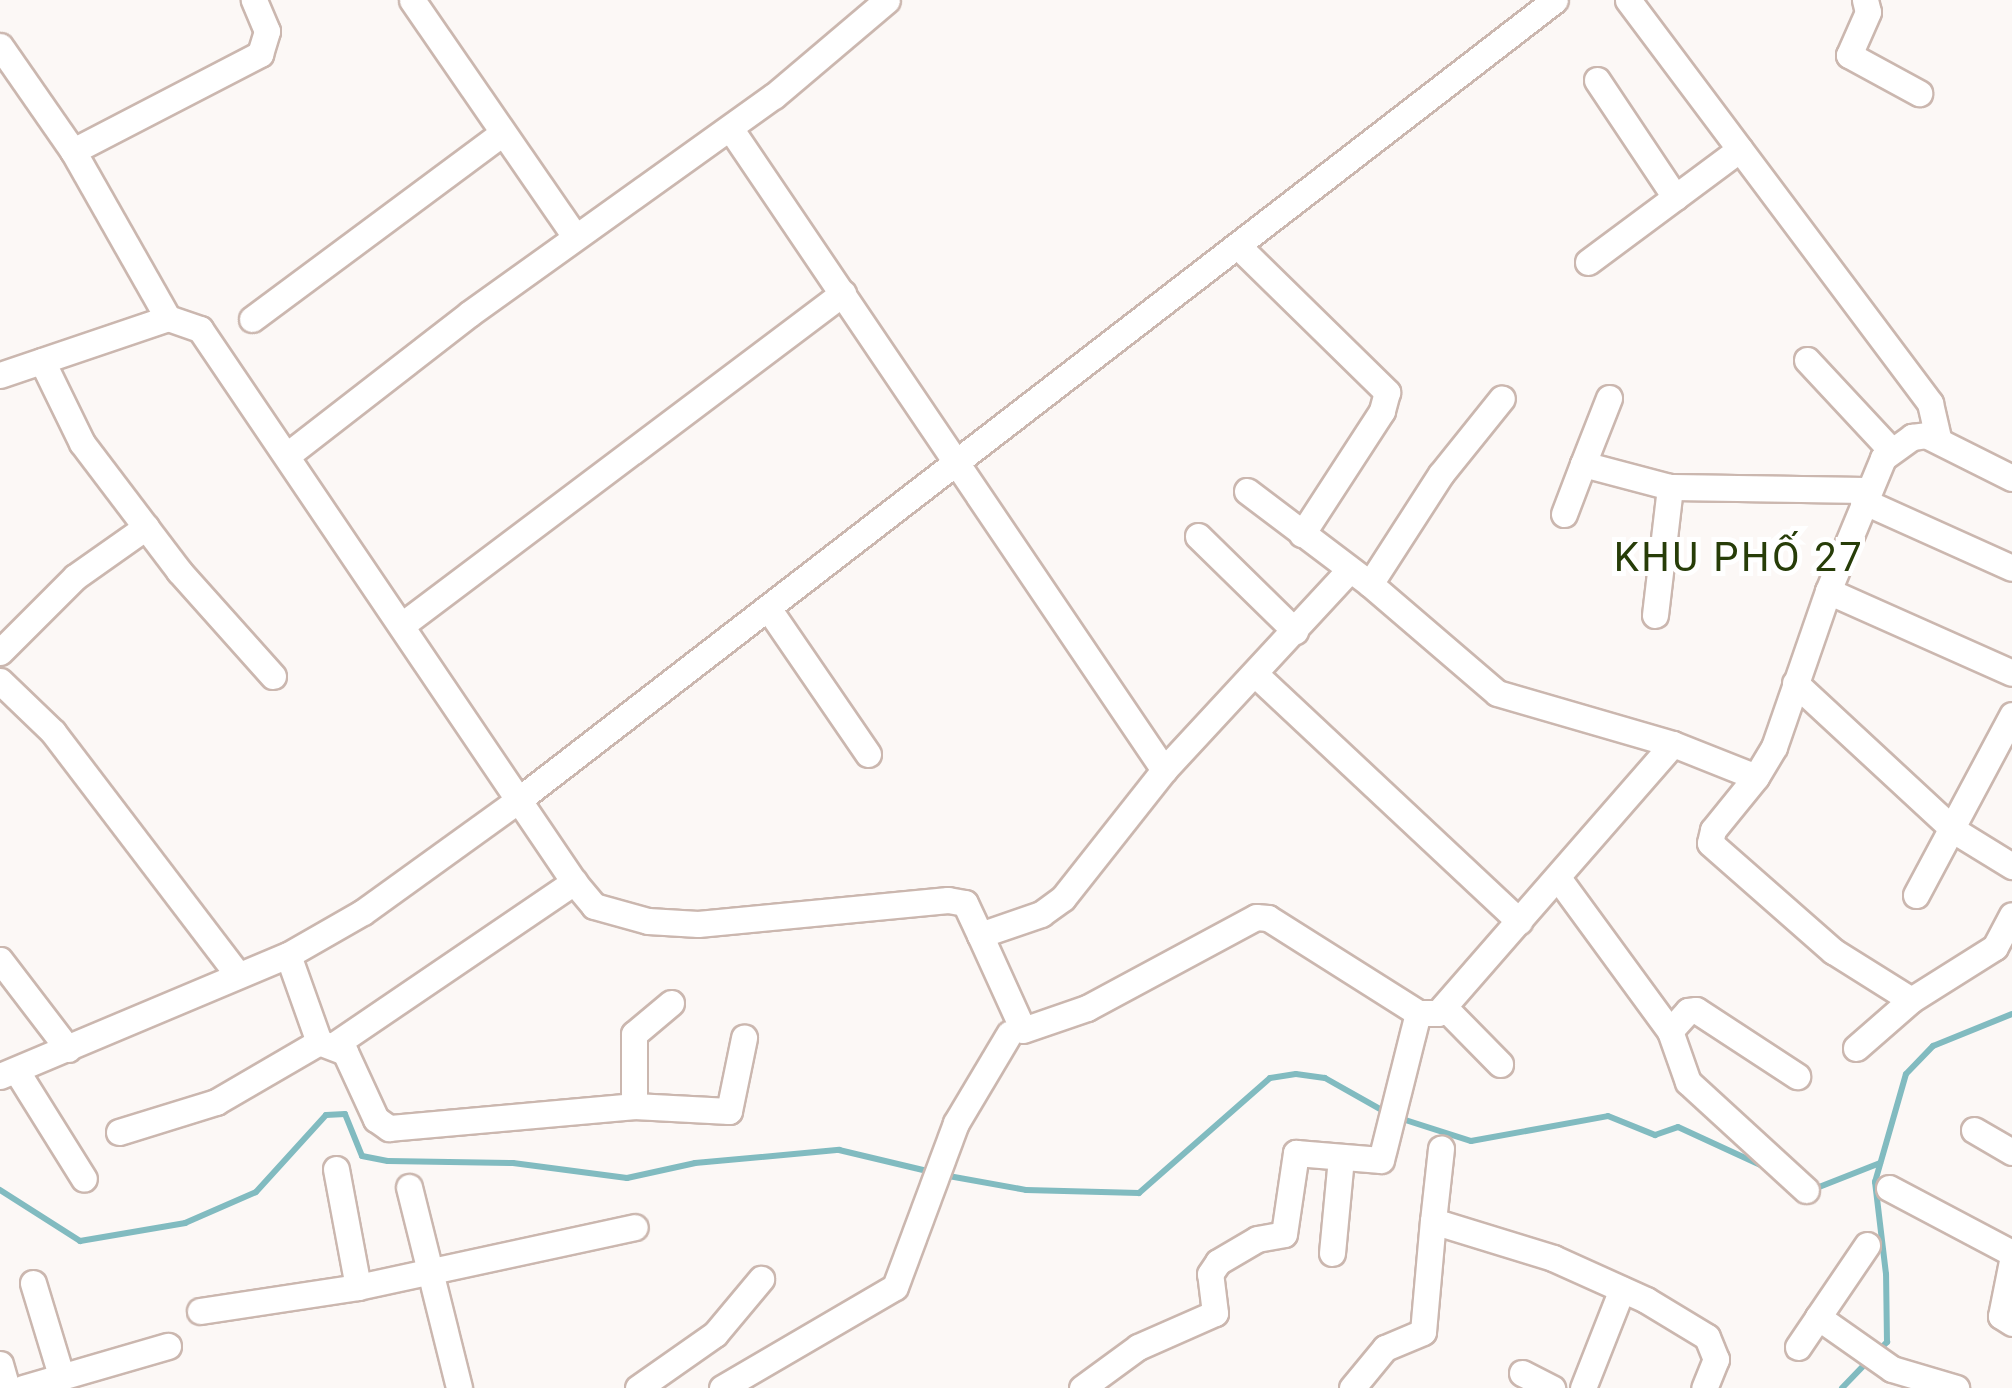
<!DOCTYPE html>
<meta charset="utf-8">
<style>
body{margin:0}
#map{position:relative;width:2012px;height:1388px;overflow:hidden;background:#fcf8f6;font-family:Roboto,sans-serif}
div>[style]{position:absolute}
[style*='--x']{left:calc(var(--x)*1px);top:calc(var(--y)*1px);width:calc(var(--w)*1px);rotate:calc(var(--a)*1deg)}
.stream>*{height:6px;margin:-3px;padding:0 3px;transform-origin:3px;border-radius:3px;background:#81bbc0}
.roads{filter:drop-shadow(2px 0 #cbb7af) drop-shadow(-2px 0 #cbb7af) drop-shadow(0 2px #cbb7af) drop-shadow(0 -2px #cbb7af)}
.minor>*{height:25px;margin:-12.5px;padding:0 12.5px;transform-origin:12.5px;border-radius:12.5px;background:#fff}
span{translate:-50% -50%;white-space:nowrap;text-align:center;line-height:1.15;-webkit-text-stroke:10px #fff;paint-order:stroke}
.quarter-label{font-size:40px;color:#273d08;letter-spacing:2.5px}
</style>
<div id="map">
<div class="stream">
<i style="--x:1396;--y:1117;--w:79;--a:17.7"></i>
<i style="--x:1471;--y:1141;--w:139;--a:-10.3"></i>
<i style="--x:1608;--y:1116;--w:51;--a:22"></i>
<i style="--x:1655;--y:1135;--w:24;--a:-19"></i>
<i style="--x:1678;--y:1127;--w:98;--a:24.7"></i>
<i style="--x:943;--y:1175;--w:84;--a:10.2"></i>
<i style="--x:1026;--y:1190;--w:113;--a:1.5"></i>
<i style="--x:1139;--y:1193;--w:174;--a:-41.3"></i>
<i style="--x:1270;--y:1078;--w:26;--a:-9"></i>
<i style="--x:1296;--y:1074;--w:29;--a:8"></i>
<i style="--x:1325;--y:1078;--w:69;--a:29.5"></i>
<i style="--x:1814;--y:1189;--w:71;--a:-21.5"></i>
<i style="--x:0;--y:1190;--w:95;--a:32.5"></i>
<i style="--x:80;--y:1241;--w:107;--a:-9.7"></i>
<i style="--x:185;--y:1223;--w:77;--a:-23.6"></i>
<i style="--x:256;--y:1192;--w:104;--a:-47.7"></i>
<i style="--x:326;--y:1115;--w:19;--a:-3"></i>
<i style="--x:345;--y:1114;--w:45;--a:68"></i>
<i style="--x:362;--y:1156;--w:26;--a:11"></i>
<i style="--x:388;--y:1161;--w:125;--a:0.9"></i>
<i style="--x:513;--y:1163;--w:115;--a:7.5"></i>
<i style="--x:627;--y:1178;--w:70;--a:-12.4"></i>
<i style="--x:695;--y:1163;--w:145;--a:-5.2"></i>
<i style="--x:839;--y:1150;--w:95;--a:13.4"></i>
<i style="--x:1878;--y:1351;--w:13;--a:-45"></i>
<i style="--x:1887;--y:1342;--w:68;--a:-90.8"></i>
<i style="--x:1886;--y:1274;--w:93;--a:-96.8"></i>
<i style="--x:1875;--y:1182;--w:112;--a:-74"></i>
<i style="--x:1906;--y:1074;--w:39;--a:-46"></i>
<i style="--x:1933;--y:1046;--w:85;--a:-22.1"></i>
<i style="--x:1842;--y:1388;--w:39;--a:-46"></i>
</div>
<div class="roads">
<div class="minor">
<i style="--x:412;--y:0;--w:287;--a:55.4"></i>
<i style="--x:1628;--y:0;--w:504;--a:53.15"></i>
<i style="--x:1930;--y:403;--w:36;--a:77"></i>
<i style="--x:1865;--y:0;--w:12;--a:76"></i>
<i style="--x:1868;--y:12;--w:47;--a:113.8"></i>
<i style="--x:1849;--y:55;--w:80;--a:28.5"></i>
<i style="--x:0;--y:46;--w:128;--a:55.2"></i>
<i style="--x:73;--y:151;--w:192;--a:60.4"></i>
<i style="--x:1597;--y:80;--w:141;--a:56.3"></i>
<i style="--x:730;--y:128;--w:775;--a:55.94"></i>
<i style="--x:73;--y:151;--w:211;--a:-27.4"></i>
<i style="--x:260;--y:54;--w:24;--a:-73"></i>
<i style="--x:267;--y:31;--w:34;--a:-113"></i>
<i style="--x:1238;--y:246;--w:209;--a:44.4"></i>
<i style="--x:1387;--y:392;--w:20;--a:105"></i>
<i style="--x:1382;--y:411;--w:147;--a:123"></i>
<i style="--x:1588;--y:262;--w:189;--a:-36.6"></i>
<i style="--x:252;--y:319;--w:310;--a:-36.6"></i>
<i style="--x:1807;--y:360;--w:123;--a:47"></i>
<i style="--x:42;--y:361;--w:91;--a:64"></i>
<i style="--x:82;--y:443;--w:161;--a:52.8"></i>
<i style="--x:179;--y:571;--w:141;--a:48.2"></i>
<i style="--x:0;--y:375;--w:177;--a:-18.7"></i>
<i style="--x:168;--y:318;--w:34;--a:19"></i>
<i style="--x:200;--y:329;--w:668;--a:55.93"></i>
<i style="--x:574;--y:882;--w:31;--a:50"></i>
<i style="--x:594;--y:906;--w:56;--a:15.5"></i>
<i style="--x:648;--y:921;--w:50;--a:3.4"></i>
<i style="--x:698;--y:924;--w:251;--a:-5.5"></i>
<i style="--x:948;--y:900;--w:17;--a:10"></i>
<i style="--x:965;--y:903;--w:35;--a:65"></i>
<i style="--x:980;--y:935;--w:65;--a:-19"></i>
<i style="--x:1041;--y:914;--w:27;--a:-36"></i>
<i style="--x:1063;--y:898;--w:163;--a:-51.7"></i>
<i style="--x:1164;--y:770;--w:272;--a:-47.2"></i>
<i style="--x:290;--y:453;--w:227;--a:-37.8"></i>
<i style="--x:469;--y:314;--w:375;--a:-35.6"></i>
<i style="--x:774;--y:96;--w:148;--a:-40.3"></i>
<i style="--x:1583;--y:464;--w:71;--a:-68.5"></i>
<i style="--x:1247;--y:491;--w:154;--a:37.1"></i>
<i style="--x:1370;--y:584;--w:167;--a:40.6"></i>
<i style="--x:1497;--y:693;--w:183;--a:16.2"></i>
<i style="--x:1673;--y:744;--w:89;--a:21.7"></i>
<i style="--x:1756;--y:777;--w:35;--a:-59"></i>
<i style="--x:1774;--y:747;--w:165;--a:-70.9"></i>
<i style="--x:1828;--y:591;--w:144;--a:-67.5"></i>
<i style="--x:1883;--y:458;--w:36;--a:-36"></i>
<i style="--x:1912;--y:437;--w:14;--a:-8"></i>
<i style="--x:1926;--y:435;--w:96;--a:26.6"></i>
<i style="--x:1863;--y:501;--w:163;--a:24.2"></i>
<i style="--x:1564;--y:514;--w:53;--a:-69.2"></i>
<i style="--x:1583;--y:464;--w:90;--a:14.8"></i>
<i style="--x:1198;--y:536;--w:136;--a:44.4"></i>
<i style="--x:1370;--y:584;--w:131;--a:-57.2"></i>
<i style="--x:1441;--y:474;--w:97;--a:-51.2"></i>
<i style="--x:1828;--y:591;--w:201;--a:24"></i>
<i style="--x:768;--y:608;--w:177;--a:55.6"></i>
<i style="--x:1655;--y:615;--w:129;--a:-83.3"></i>
<i style="--x:1670;--y:487;--w:198;--a:0.9"></i>
<i style="--x:402;--y:625;--w:552;--a:-36.97"></i>
<i style="--x:0;--y:652;--w:106;--a:-45"></i>
<i style="--x:75;--y:577;--w:87;--a:-35.2"></i>
<i style="--x:1255;--y:674;--w:362;--a:43.1"></i>
<i style="--x:0;--y:681;--w:74;--a:43.9"></i>
<i style="--x:53;--y:732;--w:305;--a:52.7"></i>
<i style="--x:1795;--y:683;--w:218;--a:42.8"></i>
<i style="--x:1955;--y:831;--w:67;--a:31.6"></i>
<i style="--x:1756;--y:777;--w:68;--a:129.1"></i>
<i style="--x:1713;--y:830;--w:13;--a:103"></i>
<i style="--x:1710;--y:843;--w:164;--a:41.3"></i>
<i style="--x:1833;--y:951;--w:92;--a:32.1"></i>
<i style="--x:1558;--y:878;--w:190;--a:53.8"></i>
<i style="--x:1670;--y:1031;--w:27;--a:-48"></i>
<i style="--x:1688;--y:1011;--w:8;--a:-7"></i>
<i style="--x:1696;--y:1010;--w:121;--a:33.2"></i>
<i style="--x:1916;--y:895;--w:204;--a:-61.9"></i>
<i style="--x:980;--y:935;--w:104;--a:65.6"></i>
<i style="--x:1023;--y:1030;--w:68;--a:-19"></i>
<i style="--x:1087;--y:1008;--w:192;--a:-28.3"></i>
<i style="--x:1256;--y:917;--w:12;--a:5"></i>
<i style="--x:1268;--y:918;--w:178;--a:32.3"></i>
<i style="--x:1418;--y:1013;--w:20;--a:0"></i>
<i style="--x:1438;--y:1013;--w:357;--a:-48.9"></i>
<i style="--x:0;--y:960;--w:112;--a:52.6"></i>
<i style="--x:671;--y:1003;--w:48;--a:140"></i>
<i style="--x:634;--y:1034;--w:72;--a:90"></i>
<i style="--x:634;--y:1106;--w:95;--a:3"></i>
<i style="--x:729;--y:1111;--w:75;--a:-78.4"></i>
<i style="--x:1444;--y:1007;--w:80;--a:45.5"></i>
<i style="--x:1670;--y:1031;--w:54;--a:70.6"></i>
<i style="--x:1688;--y:1082;--w:160;--a:42.5"></i>
<i style="--x:319;--y:1042;--w:28;--a:21"></i>
<i style="--x:345;--y:1052;--w:74;--a:65.2"></i>
<i style="--x:376;--y:1119;--w:16;--a:35"></i>
<i style="--x:389;--y:1128;--w:246;--a:-5.1"></i>
<i style="--x:337;--y:1043;--w:287;--a:-34.2"></i>
<i style="--x:1856;--y:1048;--w:73;--a:-41.1"></i>
<i style="--x:1911;--y:1000;--w:99;--a:-32.2"></i>
<i style="--x:1995;--y:947;--w:36;--a:-62"></i>
<i style="--x:16;--y:1070;--w:128;--a:58"></i>
<i style="--x:0;--y:1076;--w:312;--a:-22.8"></i>
<i style="--x:288;--y:955;--w:86;--a:-29.8"></i>
<i style="--x:363;--y:912;--w:190;--a:-35.8"></i>
<i style="--x:517;--y:801;--w:1311;--a:-37.66"></i>
<i style="--x:1974;--y:1130;--w:44;--a:30.1"></i>
<i style="--x:119;--y:1132;--w:102;--a:-17.2"></i>
<i style="--x:216;--y:1102;--w:119;--a:-30.2"></i>
<i style="--x:319;--y:1042;--w:92;--a:-109.6"></i>
<i style="--x:336;--y:1169;--w:120;--a:79.4"></i>
<i style="--x:409;--y:1187;--w:207;--a:76"></i>
<i style="--x:1889;--y:1188;--w:139;--a:27.9"></i>
<i style="--x:1433;--y:1221;--w:73;--a:-83.7"></i>
<i style="--x:1867;--y:1245;--w:87;--a:124.2"></i>
<i style="--x:1818;--y:1317;--w:90;--a:35.1"></i>
<i style="--x:1892;--y:1369;--w:67;--a:16.5"></i>
<i style="--x:1332;--y:1253;--w:96;--a:-84.6"></i>
<i style="--x:2012;--y:1261;--w:56;--a:101.3"></i>
<i style="--x:2001;--y:1316;--w:13;--a:32"></i>
<i style="--x:33;--y:1283;--w:96;--a:73.1"></i>
<i style="--x:200;--y:1311;--w:160;--a:-8.6"></i>
<i style="--x:358;--y:1287;--w:283;--a:-12.2"></i>
<i style="--x:1798;--y:1347;--w:36;--a:-56"></i>
<i style="--x:0;--y:1364;--w:25;--a:74"></i>
<i style="--x:1522;--y:1373;--w:34;--a:27"></i>
<i style="--x:23;--y:1388;--w:151;--a:-16.2"></i>
<i style="--x:638;--y:1388;--w:94;--a:-35"></i>
<i style="--x:715;--y:1334;--w:72;--a:-50.1"></i>
<i style="--x:722;--y:1388;--w:200;--a:-30.3"></i>
<i style="--x:895;--y:1287;--w:175;--a:-69.6"></i>
<i style="--x:956;--y:1123;--w:104;--a:-59.2"></i>
<i style="--x:1082;--y:1388;--w:69;--a:-36.2"></i>
<i style="--x:1138;--y:1347;--w:84;--a:-23.8"></i>
<i style="--x:1215;--y:1313;--w:39;--a:-97"></i>
<i style="--x:1210;--y:1274;--w:14;--a:-56"></i>
<i style="--x:1218;--y:1262;--w:45;--a:-30.5"></i>
<i style="--x:1257;--y:1239;--w:27;--a:-10"></i>
<i style="--x:1284;--y:1234;--w:82;--a:-81.6"></i>
<i style="--x:1296;--y:1153;--w:85;--a:4.7"></i>
<i style="--x:1381;--y:1160;--w:152;--a:-75.9"></i>
<i style="--x:1352;--y:1388;--w:52;--a:-50.5"></i>
<i style="--x:1385;--y:1348;--w:41;--a:-22.8"></i>
<i style="--x:1423;--y:1332;--w:111;--a:-84.9"></i>
<i style="--x:1433;--y:1221;--w:126;--a:17.1"></i>
<i style="--x:1553;--y:1258;--w:102;--a:24.3"></i>
<i style="--x:1646;--y:1300;--w:71;--a:31.2"></i>
<i style="--x:1707;--y:1337;--w:24;--a:68"></i>
<i style="--x:1716;--y:1359;--w:31;--a:112"></i>
<i style="--x:1583;--y:1388;--w:106;--a:-68.5"></i>
</div>
</div>
<div class="quarter-label">
<span style="left:1739px;top:558px">KHU PHỐ 27</span>
</div>
</div>
